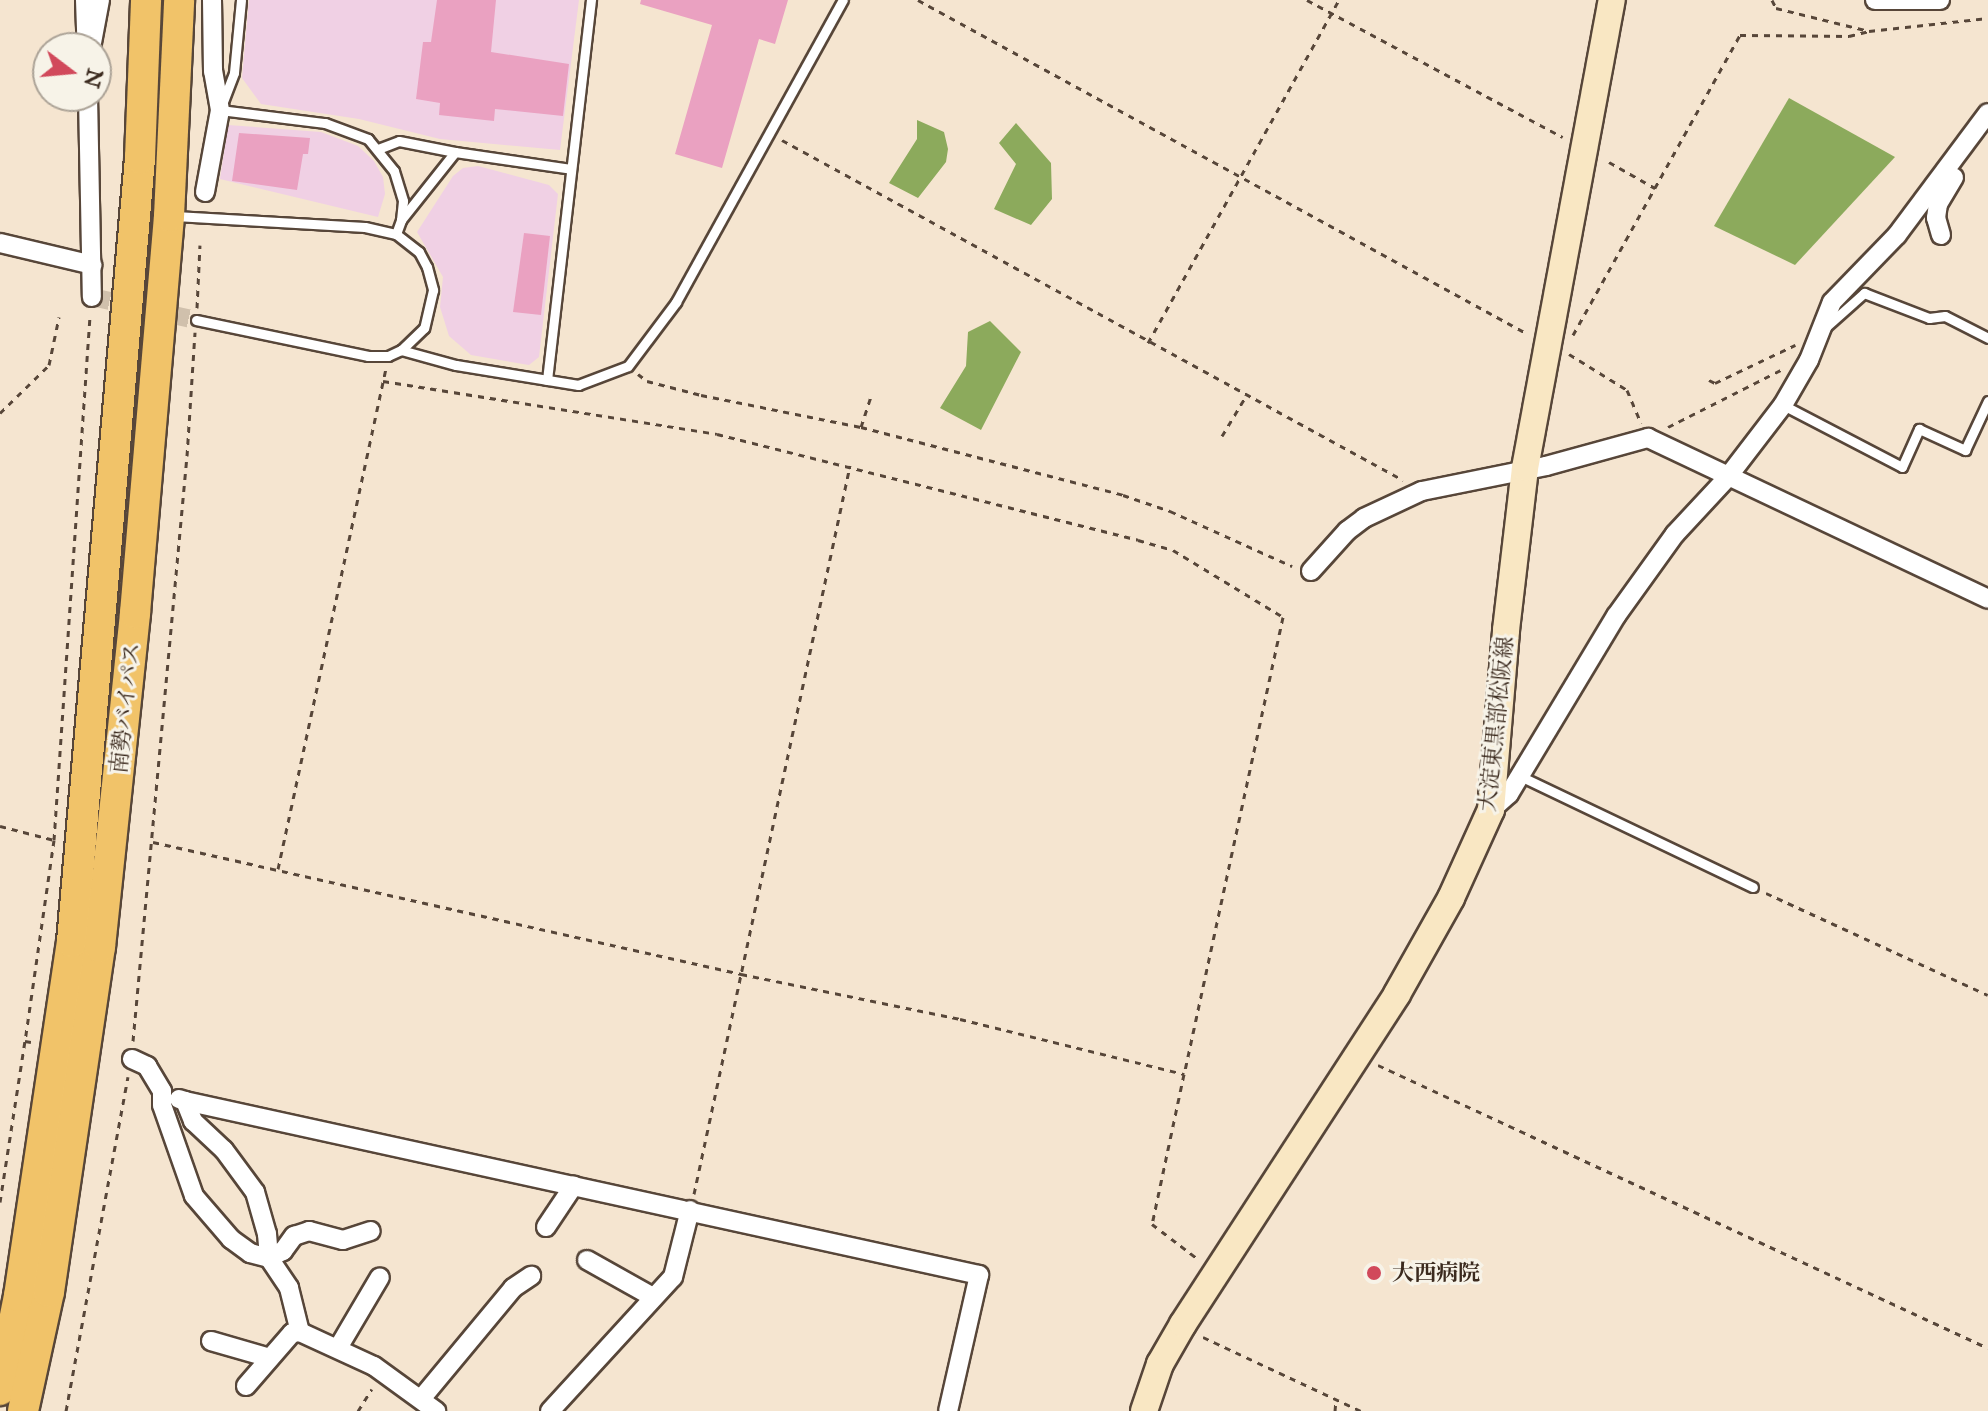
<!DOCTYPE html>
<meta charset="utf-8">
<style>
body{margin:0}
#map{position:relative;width:1988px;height:1411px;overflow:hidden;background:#f5e5d0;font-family:"IM FELL Great Primer","Noto Serif JP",serif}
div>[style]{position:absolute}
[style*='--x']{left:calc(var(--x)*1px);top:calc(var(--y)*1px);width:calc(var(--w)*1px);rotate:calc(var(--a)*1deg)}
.built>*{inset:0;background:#f0d0e4}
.forest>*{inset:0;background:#8caa5c}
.building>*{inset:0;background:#eaa1c1}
.minor-tunnel>*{height:18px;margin-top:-9px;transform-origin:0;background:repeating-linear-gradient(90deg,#d0c0ac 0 18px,transparent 0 27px)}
.path>*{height:3px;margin-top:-1.5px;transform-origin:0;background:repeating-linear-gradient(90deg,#574639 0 6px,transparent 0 12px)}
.roads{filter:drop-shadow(2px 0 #574639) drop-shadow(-2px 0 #574639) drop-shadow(0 2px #574639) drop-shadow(0 -2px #574639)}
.service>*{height:9px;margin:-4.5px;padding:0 4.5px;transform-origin:4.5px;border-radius:4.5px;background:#fff}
.minor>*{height:18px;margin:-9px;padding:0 9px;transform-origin:9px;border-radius:9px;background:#fff}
.secondary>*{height:26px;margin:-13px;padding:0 13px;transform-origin:13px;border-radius:13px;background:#f9e7c3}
.trunk>*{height:30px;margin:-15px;padding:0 15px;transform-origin:15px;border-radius:15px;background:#f1c369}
.dots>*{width:22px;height:22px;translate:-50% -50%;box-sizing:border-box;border:4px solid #f7f3e8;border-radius:50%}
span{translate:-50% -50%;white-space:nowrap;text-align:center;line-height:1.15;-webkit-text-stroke:6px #f7f3e8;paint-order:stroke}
.street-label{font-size:22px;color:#3b2a1e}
.poi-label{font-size:22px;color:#3b2a1e;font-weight:700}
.left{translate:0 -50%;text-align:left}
.north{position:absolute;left:32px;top:32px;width:80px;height:80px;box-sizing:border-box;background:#f7f3e8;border:2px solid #aca397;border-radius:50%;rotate:106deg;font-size:22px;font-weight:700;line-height:32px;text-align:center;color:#3b2a1e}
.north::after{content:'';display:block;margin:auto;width:28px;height:36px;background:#d1495b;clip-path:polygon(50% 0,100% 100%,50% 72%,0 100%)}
</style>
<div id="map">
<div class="built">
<i style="clip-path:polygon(249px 0,579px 0,560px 150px,440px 139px,359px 119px,261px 104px,242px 78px)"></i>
<i style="clip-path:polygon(228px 125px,321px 132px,358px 146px,374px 161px,383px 177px,385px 194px,378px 217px,220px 179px)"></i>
<i style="clip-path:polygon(478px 166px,549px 185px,558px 194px,539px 357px,529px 365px,471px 355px,449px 336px,440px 307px,443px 277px,417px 232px,453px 176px,463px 168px)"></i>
</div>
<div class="forest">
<i style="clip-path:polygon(1789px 98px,1895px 157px,1795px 265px,1714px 226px)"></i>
<i style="clip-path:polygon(917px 120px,944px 132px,948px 149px,946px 162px,918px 198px,889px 183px,917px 139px)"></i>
<i style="clip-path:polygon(1016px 123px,1051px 163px,1052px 199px,1031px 225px,994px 209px,1016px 164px,999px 143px)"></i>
<i style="clip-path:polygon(990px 321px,1021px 352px,981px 430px,940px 408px,966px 366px,968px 332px)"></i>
</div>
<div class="building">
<i style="clip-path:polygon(437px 0,496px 0,491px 52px,569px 64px,563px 116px,495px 109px,494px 121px,439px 115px,440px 103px,416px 99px,423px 42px,431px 42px)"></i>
<i style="clip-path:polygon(641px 0,788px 0,775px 44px,759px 39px,722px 168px,675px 154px,712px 25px,640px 4px)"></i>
<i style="clip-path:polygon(239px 133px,310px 138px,308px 154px,303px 154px,297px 190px,232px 181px)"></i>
<i style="clip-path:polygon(524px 233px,550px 236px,541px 315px,513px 312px)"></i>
</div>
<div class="minor-tunnel">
<i style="--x:92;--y:297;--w:107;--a:12.5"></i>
</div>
<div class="path">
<i style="--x:918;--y:0;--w:693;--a:28.71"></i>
<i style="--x:1307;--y:0;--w:290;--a:28.2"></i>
<i style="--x:1772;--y:0;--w:9;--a:63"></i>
<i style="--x:1776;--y:8;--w:96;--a:13.9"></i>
<i style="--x:1869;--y:31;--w:120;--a:-6.2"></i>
<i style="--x:782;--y:140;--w:708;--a:28.7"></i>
<i style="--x:1609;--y:162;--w:53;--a:29.5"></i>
<i style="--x:197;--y:308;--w:63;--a:-87.3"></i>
<i style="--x:1573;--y:335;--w:343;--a:-60.9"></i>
<i style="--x:1740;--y:35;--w:109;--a:0.5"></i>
<i style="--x:1849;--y:36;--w:21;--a:-14"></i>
<i style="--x:1148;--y:343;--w:393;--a:-60.9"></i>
<i style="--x:1569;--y:354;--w:68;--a:31.8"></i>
<i style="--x:1627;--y:390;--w:36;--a:67"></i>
<i style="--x:638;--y:374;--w:11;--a:38"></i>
<i style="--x:647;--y:381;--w:56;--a:14.5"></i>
<i style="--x:701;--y:395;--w:163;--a:11.3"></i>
<i style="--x:861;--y:427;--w:271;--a:14.5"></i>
<i style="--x:1123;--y:495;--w:50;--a:18.8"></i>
<i style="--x:1170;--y:511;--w:134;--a:24.3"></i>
<i style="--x:1709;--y:380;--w:7;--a:27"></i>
<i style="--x:1715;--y:383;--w:89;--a:-25.4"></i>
<i style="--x:383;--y:381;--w:338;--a:9"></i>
<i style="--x:717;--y:434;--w:434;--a:14.1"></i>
<i style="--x:1138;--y:540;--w:36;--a:16"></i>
<i style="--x:1173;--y:550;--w:129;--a:31.3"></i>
<i style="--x:1283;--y:617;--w:468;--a:102.2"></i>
<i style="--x:0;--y:413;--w:69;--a:-44.4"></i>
<i style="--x:49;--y:365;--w:49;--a:-78.2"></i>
<i style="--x:861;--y:427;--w:33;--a:-72"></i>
<i style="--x:1668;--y:427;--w:129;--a:-26.8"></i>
<i style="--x:1222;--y:436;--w:47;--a:-59"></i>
<i style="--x:0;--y:826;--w:56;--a:14.5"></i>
<i style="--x:54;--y:840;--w:203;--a:98.2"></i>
<i style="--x:25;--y:1041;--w:6;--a:9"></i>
<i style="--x:54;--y:840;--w:525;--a:-86.07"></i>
<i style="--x:153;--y:842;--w:603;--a:12.65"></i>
<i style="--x:741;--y:974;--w:224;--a:11.6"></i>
<i style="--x:960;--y:1019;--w:231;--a:13.8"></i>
<i style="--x:1184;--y:1074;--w:153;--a:102"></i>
<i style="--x:1152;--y:1224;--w:58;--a:37.3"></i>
<i style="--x:278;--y:869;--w:513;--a:-77.83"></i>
<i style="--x:1766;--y:893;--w:244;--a:24.7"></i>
<i style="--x:133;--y:1041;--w:587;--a:-84.73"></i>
<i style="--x:187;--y:456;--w:124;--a:-86.3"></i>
<i style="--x:1378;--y:1065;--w:672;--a:24.89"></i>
<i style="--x:694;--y:1194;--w:745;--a:-77.91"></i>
<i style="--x:0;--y:1202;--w:163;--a:-81.2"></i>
<i style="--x:1203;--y:1337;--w:174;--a:25.1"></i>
<i style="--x:66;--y:1411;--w:340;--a:-79.5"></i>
<i style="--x:358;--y:1411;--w:26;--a:-58"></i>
<i style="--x:1335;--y:1411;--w:12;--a:-85"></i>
</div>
<div class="roads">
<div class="service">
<i style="--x:241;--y:0;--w:73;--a:95.5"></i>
<i style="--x:234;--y:73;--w:40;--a:111"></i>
<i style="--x:220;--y:110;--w:106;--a:7.1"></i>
<i style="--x:325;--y:123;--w:46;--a:20.4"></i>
<i style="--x:368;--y:139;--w:41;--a:50.9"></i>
<i style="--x:394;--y:171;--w:31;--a:73"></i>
<i style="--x:403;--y:201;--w:19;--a:96"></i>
<i style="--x:401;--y:220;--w:87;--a:-51.5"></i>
<i style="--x:455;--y:152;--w:117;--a:8.3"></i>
<i style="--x:378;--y:149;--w:22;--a:-21"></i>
<i style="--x:399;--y:141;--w:57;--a:11.1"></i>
<i style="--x:175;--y:216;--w:190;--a:3.3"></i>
<i style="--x:365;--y:227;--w:32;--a:13"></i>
<i style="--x:396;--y:234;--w:15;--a:-70"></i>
<i style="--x:396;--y:234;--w:29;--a:38"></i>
<i style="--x:419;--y:252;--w:17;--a:62"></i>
<i style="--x:427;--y:267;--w:24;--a:75"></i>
<i style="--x:433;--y:290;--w:39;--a:103"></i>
<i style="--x:424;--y:328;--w:32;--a:136"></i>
<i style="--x:196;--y:320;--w:176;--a:11.8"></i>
<i style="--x:368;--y:356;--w:20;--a:0"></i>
<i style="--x:388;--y:356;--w:14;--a:-25"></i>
<i style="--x:401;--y:350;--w:57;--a:15.3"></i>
<i style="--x:456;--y:365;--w:124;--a:9.3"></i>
<i style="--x:578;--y:385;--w:53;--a:-20.8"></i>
<i style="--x:628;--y:366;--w:80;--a:-53.1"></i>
<i style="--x:676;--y:302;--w:345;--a:-61.1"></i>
<i style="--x:1827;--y:326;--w:50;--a:-41.7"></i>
<i style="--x:1864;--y:293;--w:70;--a:21"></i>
<i style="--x:1929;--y:318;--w:16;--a:-7"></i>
<i style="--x:1945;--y:316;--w:48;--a:27.1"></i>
<i style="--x:547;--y:380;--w:383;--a:-83.4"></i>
<i style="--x:1783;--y:405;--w:134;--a:27.5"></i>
<i style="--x:1902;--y:467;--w:42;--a:-65.9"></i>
<i style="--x:1919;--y:429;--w:51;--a:24.5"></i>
<i style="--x:1965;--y:450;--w:54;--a:-64.9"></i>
<i style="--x:1520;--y:776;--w:258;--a:25.5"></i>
</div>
<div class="minor">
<i style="--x:85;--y:0;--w:33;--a:88"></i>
<i style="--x:1875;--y:0;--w:65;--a:0"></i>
<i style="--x:91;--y:48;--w:49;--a:-79.4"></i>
<i style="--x:88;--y:96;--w:201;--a:88.9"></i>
<i style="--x:205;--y:192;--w:83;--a:-79.6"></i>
<i style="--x:220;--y:110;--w:40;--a:-100"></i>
<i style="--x:213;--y:71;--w:71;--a:-90.8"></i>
<i style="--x:1941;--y:235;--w:18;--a:-106"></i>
<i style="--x:1936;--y:218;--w:14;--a:-82"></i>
<i style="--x:1938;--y:204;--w:31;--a:-59"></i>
<i style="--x:0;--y:243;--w:95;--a:13.4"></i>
<i style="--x:1311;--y:571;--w:54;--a:-48"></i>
<i style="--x:1347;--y:531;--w:21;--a:-37"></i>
<i style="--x:1364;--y:518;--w:64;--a:-25"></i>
<i style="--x:1422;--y:491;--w:126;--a:-11.4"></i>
<i style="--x:1546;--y:466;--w:106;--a:-15.4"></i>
<i style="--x:1648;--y:438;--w:376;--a:25.3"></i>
<i style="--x:1491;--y:810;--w:24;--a:-42"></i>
<i style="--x:1509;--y:794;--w:208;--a:-59"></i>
<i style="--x:1616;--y:616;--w:101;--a:-54.3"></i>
<i style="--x:1675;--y:534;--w:76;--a:-47.1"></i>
<i style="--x:1727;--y:478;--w:92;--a:-52.5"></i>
<i style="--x:1783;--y:405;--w:52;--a:-60"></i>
<i style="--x:1809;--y:360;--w:62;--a:-68.4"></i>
<i style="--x:1832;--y:302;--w:93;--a:-45.9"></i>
<i style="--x:1897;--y:235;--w:152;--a:-53.3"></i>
<i style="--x:132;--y:1059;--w:17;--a:25"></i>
<i style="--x:147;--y:1066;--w:29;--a:59"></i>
<i style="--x:162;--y:1091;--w:14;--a:90"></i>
<i style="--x:162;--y:1105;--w:96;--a:70.6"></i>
<i style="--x:194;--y:1196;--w:57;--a:49.3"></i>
<i style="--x:231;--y:1239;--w:24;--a:36"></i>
<i style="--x:250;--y:1253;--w:20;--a:15"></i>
<i style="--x:269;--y:1258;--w:36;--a:56"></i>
<i style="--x:289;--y:1288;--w:45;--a:76"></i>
<i style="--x:300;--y:1332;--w:81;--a:24.7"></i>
<i style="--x:374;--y:1366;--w:77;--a:36"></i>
<i style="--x:179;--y:1099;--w:6;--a:18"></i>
<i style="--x:185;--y:1101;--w:22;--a:68"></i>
<i style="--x:193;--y:1121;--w:42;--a:43.1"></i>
<i style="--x:224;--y:1150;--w:52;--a:53.6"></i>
<i style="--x:255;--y:1192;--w:44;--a:74.1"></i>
<i style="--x:267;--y:1234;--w:24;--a:85"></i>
<i style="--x:269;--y:1258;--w:16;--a:-27"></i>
<i style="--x:283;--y:1251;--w:19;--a:-54"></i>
<i style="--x:294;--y:1236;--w:16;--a:-18"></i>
<i style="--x:309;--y:1231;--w:35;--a:15"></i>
<i style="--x:343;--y:1240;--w:29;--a:-18"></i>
<i style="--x:185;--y:1101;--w:813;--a:12.36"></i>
<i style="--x:979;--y:1275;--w:139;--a:102.8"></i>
<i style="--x:546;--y:1227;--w:50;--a:-56.3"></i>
<i style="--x:587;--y:1260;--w:76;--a:29.3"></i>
<i style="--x:211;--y:1341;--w:61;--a:16.1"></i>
<i style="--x:338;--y:1348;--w:82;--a:-59.4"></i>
<i style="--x:246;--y:1386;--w:70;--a:-49"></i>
<i style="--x:292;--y:1333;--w:8;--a:-7"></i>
<i style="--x:421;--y:1399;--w:144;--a:-50.3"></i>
<i style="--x:513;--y:1288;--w:22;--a:-34"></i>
<i style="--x:550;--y:1411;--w:182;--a:-47.5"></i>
<i style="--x:673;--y:1277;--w:69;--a:-75.8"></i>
</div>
<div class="secondary">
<i style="--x:1144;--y:1411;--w:50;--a:-71.2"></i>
<i style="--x:1160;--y:1364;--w:46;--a:-60.1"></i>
<i style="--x:1183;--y:1324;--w:393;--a:-57"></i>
<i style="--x:1397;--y:994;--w:110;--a:-60.6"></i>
<i style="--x:1451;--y:898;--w:97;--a:-65.6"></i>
<i style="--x:1491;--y:810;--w:181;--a:-85.2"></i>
<i style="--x:1506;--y:630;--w:163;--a:-83.3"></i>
<i style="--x:1525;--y:468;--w:476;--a:-79.5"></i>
</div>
<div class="trunk">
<i style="--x:0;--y:1390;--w:96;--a:-78.6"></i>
<i style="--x:19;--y:1296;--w:358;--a:-81.5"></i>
<i style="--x:72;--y:942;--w:787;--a:-85.04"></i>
<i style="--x:140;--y:158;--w:158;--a:-87.8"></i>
<i style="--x:23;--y:1411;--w:122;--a:-77.7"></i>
<i style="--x:49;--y:1292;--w:349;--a:-81.6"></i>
<i style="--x:100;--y:947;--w:336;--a:-84"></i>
<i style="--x:135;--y:613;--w:398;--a:-85.1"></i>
<i style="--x:169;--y:216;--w:216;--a:-87.3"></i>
</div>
</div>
<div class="dots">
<i style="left:1374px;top:1273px;background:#d1495b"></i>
</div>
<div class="street-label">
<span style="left:125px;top:708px;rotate:-84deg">南勢バイパス</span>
<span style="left:1496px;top:724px;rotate:-84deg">大淀東黒部松阪線</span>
</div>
<div class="poi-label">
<span class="left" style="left:1392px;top:1273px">大西病院</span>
</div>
<div class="north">N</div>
</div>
